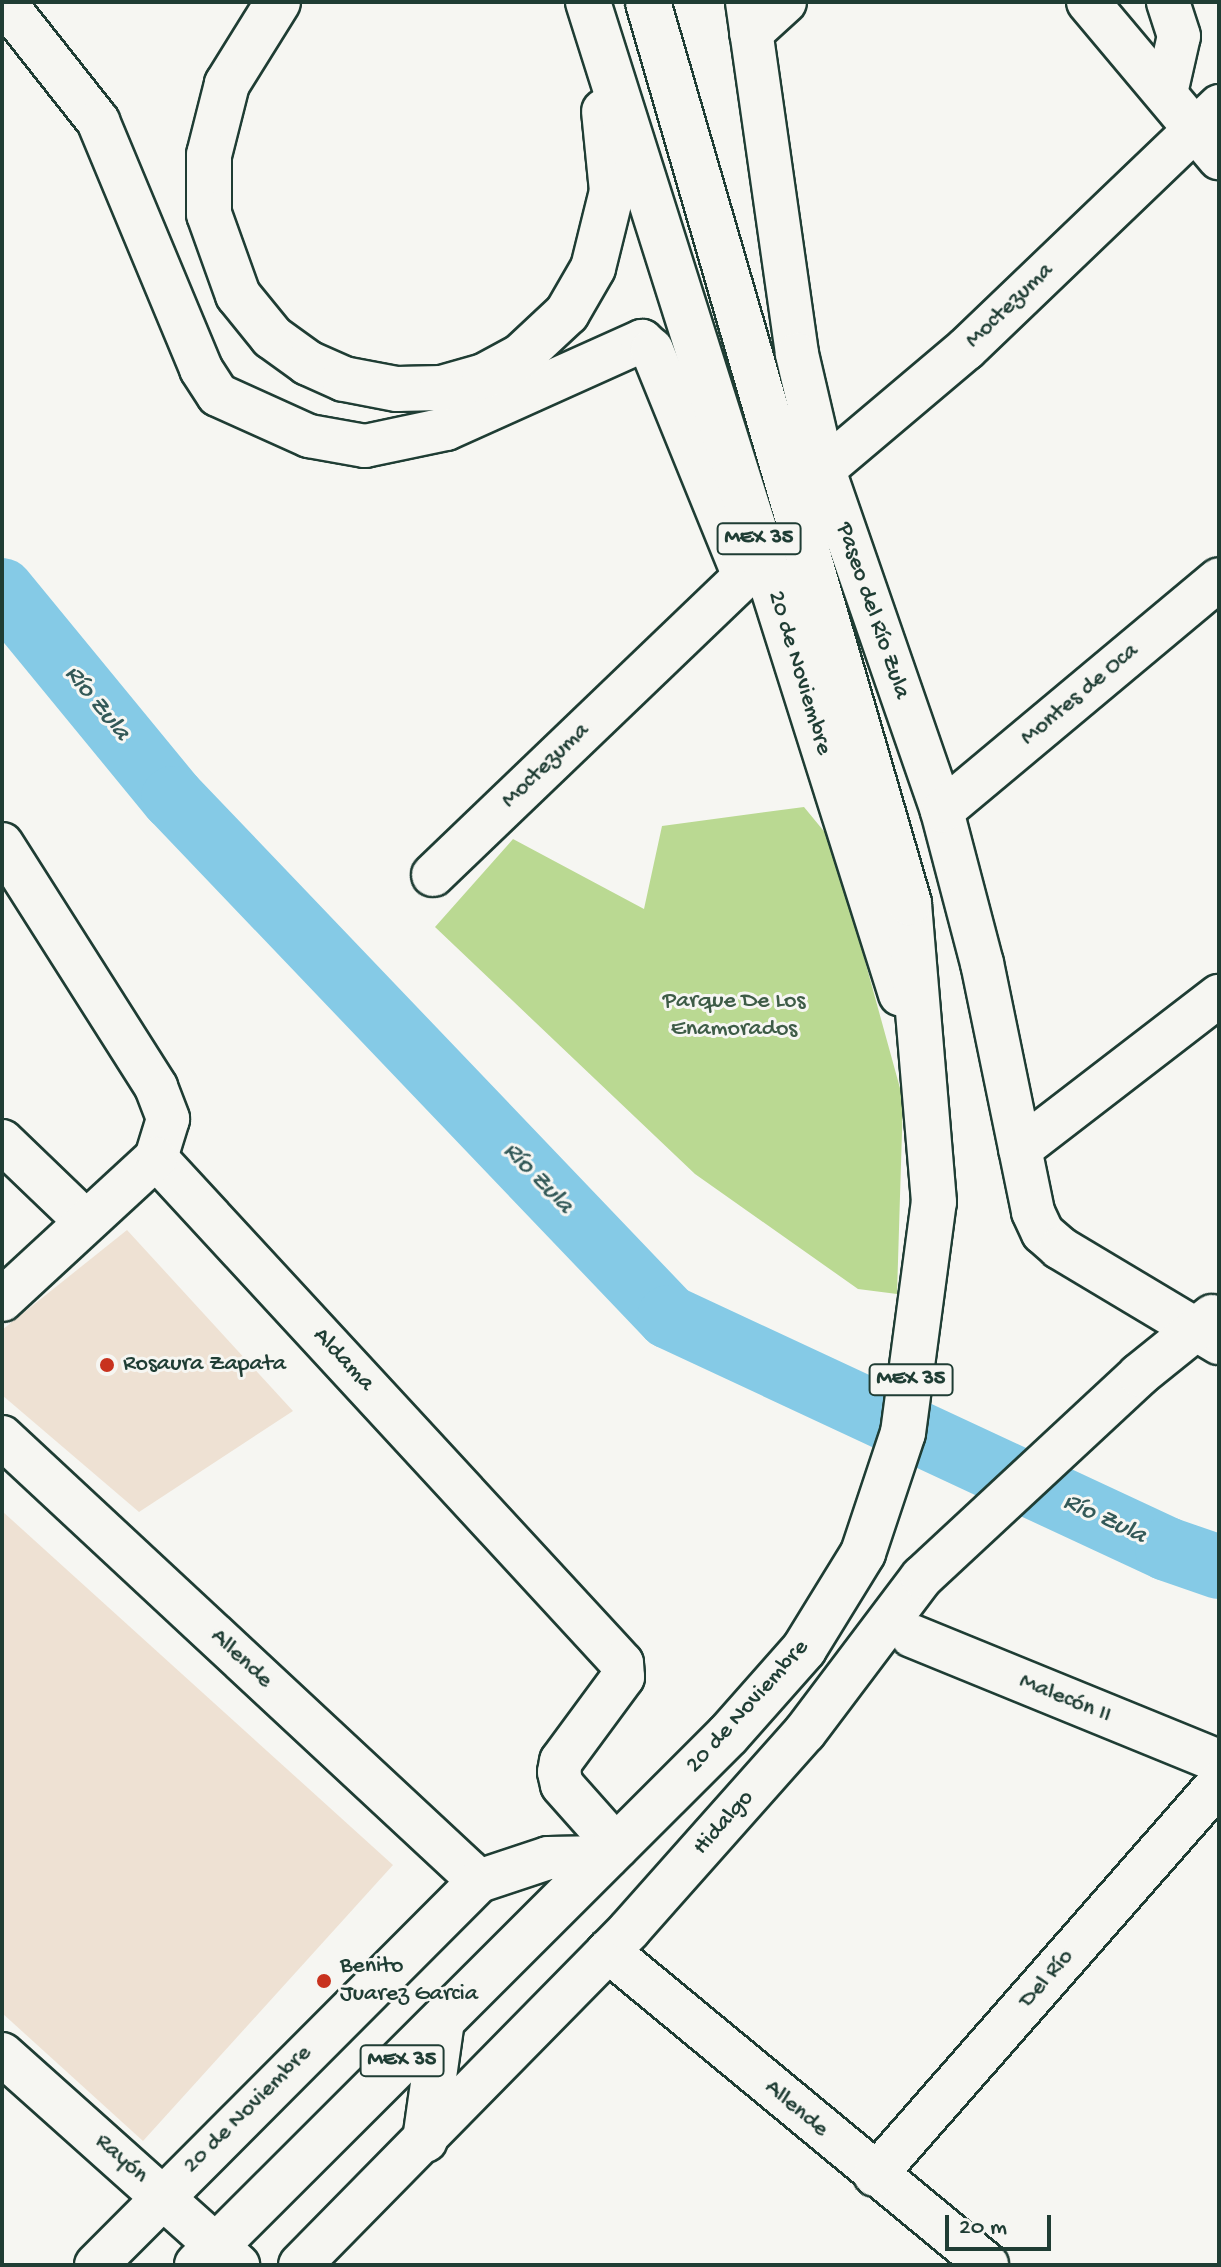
<!DOCTYPE html>
<meta charset="utf-8">
<style>
body{margin:0}
#map{position:relative;width:1221px;height:2267px;overflow:hidden;background:#f6f6f2;font-family:"Gochi Hand",sans-serif}
div>[style]{position:absolute}
[style*='--x']{left:calc(var(--x)*1px);top:calc(var(--y)*1px);width:calc(var(--w)*1px);rotate:calc(var(--a)*1deg)}
.built>*{inset:0;background:#eee1d3}
.green>*{inset:0;background:#bad992}
.river>*{height:64px;margin:-32px;padding:0 32px;transform-origin:32px;border-radius:32px;background:#85cae6}
.roads{filter:drop-shadow(2px 0 #1f3d34) drop-shadow(-2px 0 #1f3d34) drop-shadow(0 2px #1f3d34) drop-shadow(0 -2px #1f3d34)}
.minor>*{height:42px;margin:-21px;padding:0 21px;transform-origin:21px;border-radius:21px;background:#f6f6f2}
.major>*{height:44px;margin:-22px;padding:0 22px;transform-origin:22px;border-radius:22px;background:#f6f6f2}
.dots>*{width:22px;height:22px;translate:-50% -50%;box-sizing:border-box;border:4px solid #f6f6f2;border-radius:50%}
span{translate:-50% -50%;white-space:nowrap;text-align:center;line-height:1.15;-webkit-text-stroke:6px #f6f6f2;paint-order:stroke}
.shield-label span{padding:2px 6px;background:#f6f6f2;border:2px solid;border-radius:6px;-webkit-text-stroke-width:0}
.shield-label{font-size:22px;color:#1f3d34;font-weight:700}
.street-label{font-size:24px;color:#1f3d34}
.park-label{font-size:24px;color:#3e5c47}
.poi-label{font-size:24px;color:#1f3d34}
.left{translate:0 -50%;text-align:left}
.water-label{font-size:26px;color:#335958;font-style:italic}
.frame{position:absolute;inset:0;border:4px solid #1f3d34;pointer-events:none}
.scale{position:absolute;left:945px;top:2215px;width:106px;height:36px;box-sizing:border-box;border:4px solid #1f3d34;border-top:0;padding-left:10px;font-size:24px;line-height:28px;white-space:nowrap;color:#1f3d34;-webkit-text-stroke:6px #f6f6f2;paint-order:stroke}
</style>
<div id="map">
<div class="built">
<i style="clip-path:polygon(127px 1230px,293px 1411px,139px 1512px,2px 1395px,2px 1330px)"></i>
<i style="clip-path:polygon(2px 1511px,393px 1865px,143px 2141px,2px 2013px)"></i>
</div>
<div class="green">
<i style="clip-path:polygon(804px 807px,832px 841px,903px 1099px,897px 1294px,858px 1289px,695px 1174px,435px 927px,513px 839px,644px 909px,662px 826px)"></i>
</div>
<div class="river">
<i style="--x:2;--y:590;--w:269;--a:50.6"></i>
<i style="--x:173;--y:798;--w:718;--a:46.3"></i>
<i style="--x:669;--y:1317;--w:549;--a:24.98"></i>
<i style="--x:1167;--y:1549;--w:55;--a:19.1"></i>
</div>
<div class="roads">
<div class="minor">
<i style="--x:4;--y:2;--w:152;--a:51.7"></i>
<i style="--x:98;--y:121;--w:269;--a:67.4"></i>
<i style="--x:201;--y:369;--w:31;--a:57"></i>
<i style="--x:218;--y:395;--w:100;--a:24.3"></i>
<i style="--x:309;--y:436;--w:57;--a:10.1"></i>
<i style="--x:365;--y:446;--w:83;--a:-11.9"></i>
<i style="--x:446;--y:429;--w:215;--a:-24.2"></i>
<i style="--x:642;--y:341;--w:13;--a:42"></i>
<i style="--x:652;--y:350;--w:245;--a:67.9"></i>
<i style="--x:747;--y:2;--w:356;--a:81.9"></i>
<i style="--x:797;--y:354;--w:119;--a:76.9"></i>
<i style="--x:824;--y:470;--w:361;--a:70.9"></i>
<i style="--x:942;--y:811;--w:157;--a:75.3"></i>
<i style="--x:982;--y:963;--w:254;--a:78.4"></i>
<i style="--x:1033;--y:1212;--w:23;--a:65"></i>
<i style="--x:1043;--y:1233;--w:23;--a:41"></i>
<i style="--x:1060;--y:1248;--w:185;--a:30.9"></i>
<i style="--x:1088;--y:2;--w:204;--a:50"></i>
<i style="--x:751;--y:33;--w:46;--a:-42.4"></i>
<i style="--x:1166;--y:93;--w:58;--a:-77.2"></i>
<i style="--x:1179;--y:36;--w:36;--a:-108"></i>
<i style="--x:805;--y:485;--w:211;--a:-40.2"></i>
<i style="--x:966;--y:349;--w:351;--a:-43.8"></i>
<i style="--x:942;--y:811;--w:361;--a:-39.9"></i>
<i style="--x:2;--y:844;--w:288;--a:57.6"></i>
<i style="--x:156;--y:1087;--w:34;--a:69"></i>
<i style="--x:168;--y:1119;--w:41;--a:107.1"></i>
<i style="--x:156;--y:1158;--w:687;--a:47.3"></i>
<i style="--x:622;--y:1663;--w:14;--a:86"></i>
<i style="--x:623;--y:1677;--w:104;--a:126.4"></i>
<i style="--x:561;--y:1761;--w:11;--a:100"></i>
<i style="--x:559;--y:1772;--w:13;--a:77"></i>
<i style="--x:562;--y:1785;--w:83;--a:48.4"></i>
<i style="--x:433;--y:875;--w:457;--a:-43.8"></i>
<i style="--x:2;--y:1141;--w:115;--a:43.9"></i>
<i style="--x:1020;--y:1149;--w:251;--a:-37.6"></i>
<i style="--x:2;--y:1300;--w:209;--a:-42.7"></i>
<i style="--x:2;--y:1437;--w:652;--a:42.95"></i>
<i style="--x:912;--y:1636;--w:331;--a:22.2"></i>
<i style="--x:608;--y:1951;--w:492;--a:39.6"></i>
<i style="--x:2;--y:2054;--w:317;--a:41.8"></i>
<i style="--x:875;--y:2175;--w:522;--a:-48.73"></i>
<i style="--x:96;--y:2265;--w:542;--a:-45.07"></i>
<i style="--x:479;--y:1881;--w:73;--a:-18.4"></i>
<i style="--x:548;--y:1858;--w:59;--a:-1"></i>
<i style="--x:300;--y:2265;--w:470;--a:-45.5"></i>
<i style="--x:629;--y:1930;--w:265;--a:-48.4"></i>
<i style="--x:805;--y:1732;--w:194;--a:-53"></i>
<i style="--x:922;--y:1577;--w:296;--a:-42.9"></i>
<i style="--x:1139;--y:1375;--w:94;--a:-38.9"></i>
</div>
<div class="major">
<i style="--x:278;--y:2;--w:97;--a:121.9"></i>
<i style="--x:227;--y:84;--w:73;--a:104.2"></i>
<i style="--x:209;--y:155;--w:59;--a:90"></i>
<i style="--x:209;--y:214;--w:86;--a:70.3"></i>
<i style="--x:238;--y:295;--w:54;--a:51"></i>
<i style="--x:272;--y:337;--w:44;--a:35.8"></i>
<i style="--x:308;--y:363;--w:39;--a:24"></i>
<i style="--x:344;--y:379;--w:54;--a:10.7"></i>
<i style="--x:397;--y:389;--w:45;--a:-1.3"></i>
<i style="--x:442;--y:388;--w:44;--a:-15.9"></i>
<i style="--x:484;--y:376;--w:42;--a:-28.4"></i>
<i style="--x:521;--y:356;--w:63;--a:-43.1"></i>
<i style="--x:567;--y:313;--w:52;--a:-60"></i>
<i style="--x:593;--y:268;--w:79;--a:-76.1"></i>
<i style="--x:612;--y:191;--w:80;--a:-95.7"></i>
<i style="--x:588;--y:2;--w:1040;--a:72.49"></i>
<i style="--x:425;--y:2140;--w:120;--a:-81.9"></i>
<i style="--x:197;--y:2265;--w:750;--a:-44.95"></i>
<i style="--x:728;--y:1735;--w:115;--a:-48.5"></i>
<i style="--x:804;--y:1649;--w:113;--a:-58.4"></i>
<i style="--x:863;--y:1553;--w:126;--a:-71.6"></i>
<i style="--x:903;--y:1433;--w:233;--a:-82.4"></i>
<i style="--x:934;--y:1202;--w:300;--a:-94.8"></i>
<i style="--x:909;--y:903;--w:938;--a:-106.16"></i>
</div>
</div>
<div class="dots">
<i style="left:107px;top:1365px;background:#c8321e"></i>
<i style="left:324px;top:1981px;background:#c8321e"></i>
</div>
<div class="shield-label">
<span style="left:759px;top:539px">MEX 35</span>
<span style="left:911px;top:1380px">MEX 35</span>
<span style="left:402px;top:2061px">MEX 35</span>
</div>
<div class="street-label">
<span style="left:1010px;top:306px;rotate:-44deg">Moctezuma</span>
<span style="left:872px;top:611px;rotate:71deg">Paseo del Río Zula</span>
<span style="left:799px;top:673px;rotate:73deg">20 de Noviembre</span>
<span style="left:1080px;top:695px;rotate:-40deg">Montes de Oca</span>
<span style="left:546px;top:766px;rotate:-44deg">Moctezuma</span>
<span style="left:343px;top:1360px;rotate:47deg">Aldama</span>
<span style="left:241px;top:1659px;rotate:43deg">Allende</span>
<span style="left:1065px;top:1699px;rotate:22deg">Malecón II</span>
<span style="left:748px;top:1707px;rotate:-48deg">20 de Noviembre</span>
<span style="left:724px;top:1823px;rotate:-48deg">Hidalgo</span>
<span style="left:1047px;top:1979px;rotate:-49deg">Del Río</span>
<span style="left:796px;top:2109px;rotate:40deg">Allende</span>
<span style="left:248px;top:2110px;rotate:-45deg">20 de Noviembre</span>
<span style="left:121px;top:2159px;rotate:41deg">Rayón</span>
</div>
<div class="park-label">
<span style="left:734px;top:1016px">Parque De Los<br>Enamorados</span>
</div>
<div class="poi-label">
<span class="left" style="left:123px;top:1365px">Rosaura Zapata</span>
<span class="left" style="left:340px;top:1981px">Benito<br>Juarez Garcia</span>
</div>
<div class="water-label">
<span style="left:96px;top:704px;rotate:51deg">Río Zula</span>
<span style="left:537px;top:1179px;rotate:46deg">Río Zula</span>
<span style="left:1104px;top:1520px;rotate:25deg">Río Zula</span>
</div>
<div class="frame"></div>
<div class="scale">20 m</div>
</div>
